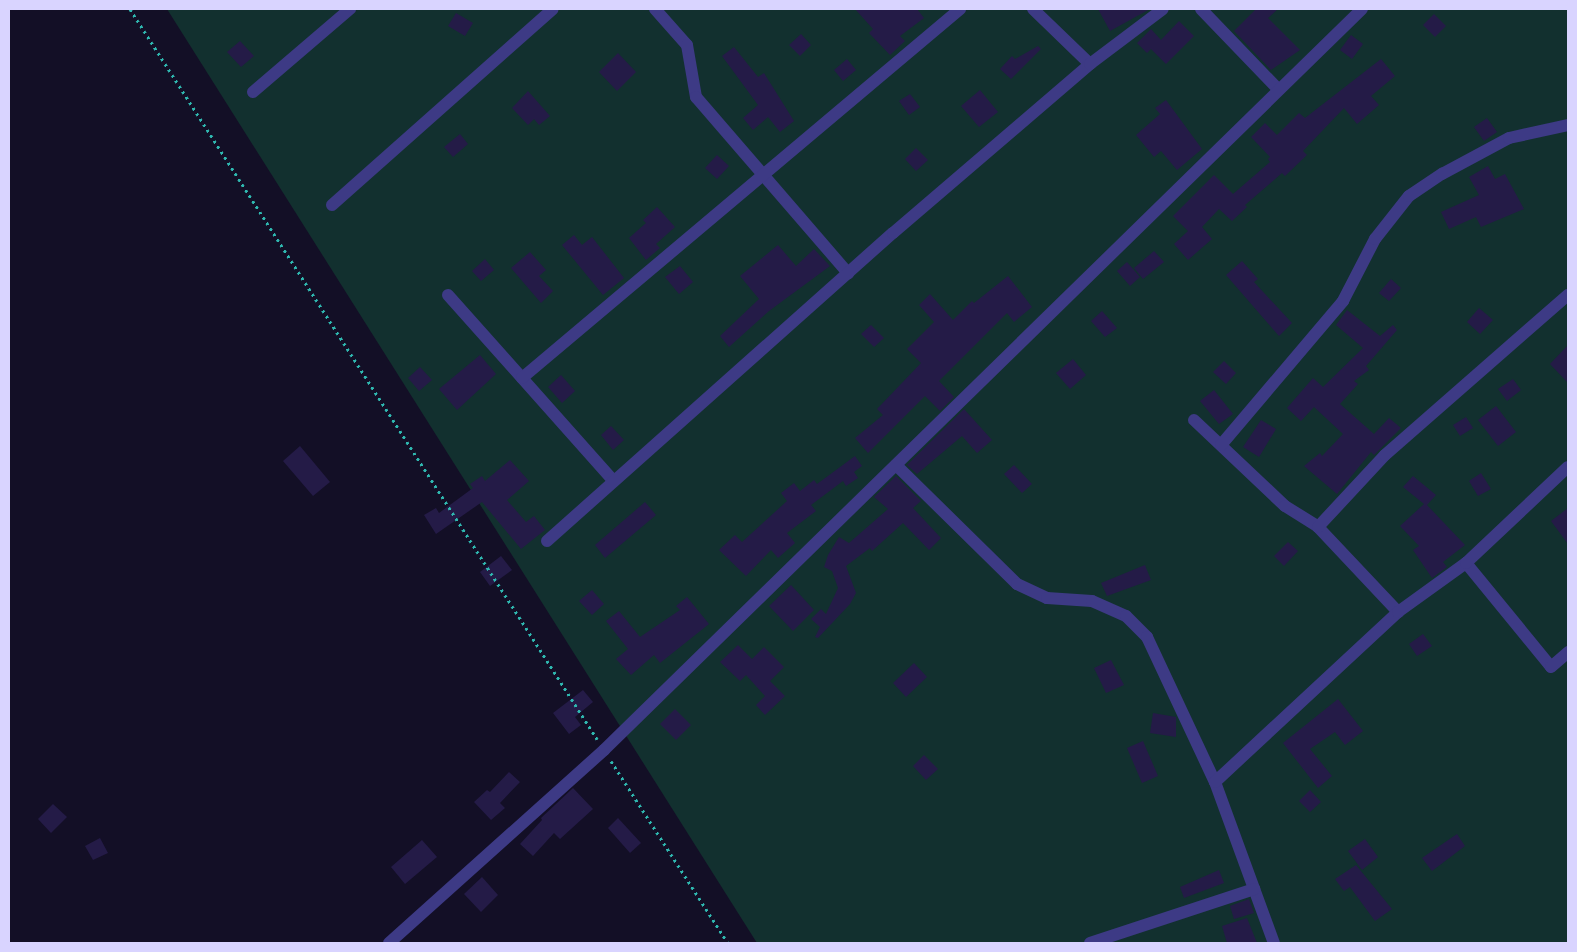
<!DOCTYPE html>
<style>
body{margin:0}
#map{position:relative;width:1577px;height:952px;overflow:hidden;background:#130f26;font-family:Montserrat,sans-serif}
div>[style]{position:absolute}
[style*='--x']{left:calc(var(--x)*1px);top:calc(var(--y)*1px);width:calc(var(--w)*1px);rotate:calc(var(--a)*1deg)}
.green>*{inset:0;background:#12302f}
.building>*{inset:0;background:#241b47}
.path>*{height:3px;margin-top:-1.5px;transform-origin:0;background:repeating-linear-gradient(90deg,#2fb8b0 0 2.5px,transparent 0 6.5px)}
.minor>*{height:12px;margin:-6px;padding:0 6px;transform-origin:6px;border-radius:6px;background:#3d3a85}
span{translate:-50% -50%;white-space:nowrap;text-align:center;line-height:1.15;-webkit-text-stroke:4px #130f26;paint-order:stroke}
.frame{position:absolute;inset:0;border:10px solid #d9d4ff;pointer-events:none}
</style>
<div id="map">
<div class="green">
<i style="clip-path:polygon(167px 9px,1568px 9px,1568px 943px,757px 943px)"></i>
</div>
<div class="building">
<i style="clip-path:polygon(855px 9px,917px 9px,924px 18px,900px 36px,905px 41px,890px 55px,869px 33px,873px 29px)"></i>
<i style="clip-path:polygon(1098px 9px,1150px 9px,1110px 31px)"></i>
<i style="clip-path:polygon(1256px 9px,1278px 9px,1268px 18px,1300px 50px,1271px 70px,1234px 31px)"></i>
<i style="clip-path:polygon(456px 13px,473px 23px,465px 36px,448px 26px)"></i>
<i style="clip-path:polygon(1434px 14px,1446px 26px,1435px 37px,1423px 25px)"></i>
<i style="clip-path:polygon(1179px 21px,1194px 36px,1166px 64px,1151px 49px,1147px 53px,1137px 43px,1151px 29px,1161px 40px)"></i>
<i style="clip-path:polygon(801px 34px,811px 45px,800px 56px,789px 45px)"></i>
<i style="clip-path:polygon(1351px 35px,1363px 44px,1352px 59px,1340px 50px)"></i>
<i style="clip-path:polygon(240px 41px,254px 56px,241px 67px,227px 52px)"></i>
<i style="clip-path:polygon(1038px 46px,1041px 49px,1011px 79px,1000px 69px,1012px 56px,1015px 59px)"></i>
<i style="clip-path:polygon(734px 47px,758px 77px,764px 73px,794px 121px,780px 132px,768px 117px,753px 130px,743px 118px,758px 105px,722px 56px)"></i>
<i style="clip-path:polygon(618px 53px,636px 72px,617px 91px,599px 72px)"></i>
<i style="clip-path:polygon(847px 59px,856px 70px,843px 81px,834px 70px)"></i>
<i style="clip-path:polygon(1381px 59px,1395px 76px,1371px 96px,1379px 105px,1357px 124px,1344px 108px,1303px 151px,1307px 155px,1285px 176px,1282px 173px,1245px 205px,1247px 207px,1232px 221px,1219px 209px,1202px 227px,1212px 239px,1188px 260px,1174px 244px,1188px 231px,1173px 216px,1214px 175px,1233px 194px,1270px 162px,1268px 159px,1270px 157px,1251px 137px,1265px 123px,1277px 135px,1299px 113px,1305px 118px)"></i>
<i style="clip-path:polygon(980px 90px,998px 112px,979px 127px,961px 106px)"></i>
<i style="clip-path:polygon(528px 91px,550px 116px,539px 125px,534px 119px,528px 125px,512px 108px)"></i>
<i style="clip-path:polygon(910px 94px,920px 107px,909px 115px,899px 101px)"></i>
<i style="clip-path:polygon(1166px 100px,1202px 149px,1177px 170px,1161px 151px,1154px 157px,1136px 135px,1160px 114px,1155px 108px)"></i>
<i style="clip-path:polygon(1487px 118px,1497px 132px,1484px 141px,1474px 127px)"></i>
<i style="clip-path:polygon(460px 134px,468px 144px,453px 157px,444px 147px)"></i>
<i style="clip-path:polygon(916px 148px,928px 160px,916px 171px,905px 159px)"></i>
<i style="clip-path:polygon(717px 155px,729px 166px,717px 179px,705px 168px)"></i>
<i style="clip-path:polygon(1488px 166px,1495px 179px,1505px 174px,1524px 209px,1481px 227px,1476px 217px,1449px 229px,1441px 212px,1479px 195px,1469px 177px)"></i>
<i style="clip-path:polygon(657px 207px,675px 227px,656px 244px,660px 248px,646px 260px,629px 238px,646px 223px,643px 220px)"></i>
<i style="clip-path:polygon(574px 235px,582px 245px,592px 237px,624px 278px,603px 295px,562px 245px)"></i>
<i style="clip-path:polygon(778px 245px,796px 266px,814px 249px,830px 266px,769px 311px,729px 347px,720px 336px,759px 299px,740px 276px)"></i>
<i style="clip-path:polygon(1154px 251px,1164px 262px,1143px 279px,1134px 268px)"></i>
<i style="clip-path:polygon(530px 252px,546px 270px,539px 276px,553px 291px,541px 303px,511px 268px)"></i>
<i style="clip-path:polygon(485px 259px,494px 270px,481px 281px,472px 271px)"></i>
<i style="clip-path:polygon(1242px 261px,1258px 279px,1254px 282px,1292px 323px,1279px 336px,1226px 275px)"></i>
<i style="clip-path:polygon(1127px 262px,1140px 277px,1130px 286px,1117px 271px)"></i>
<i style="clip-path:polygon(680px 266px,693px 282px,679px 294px,665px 277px)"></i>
<i style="clip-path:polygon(1008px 276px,1032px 307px,1014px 322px,1007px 313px,939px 381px,954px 397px,940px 411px,925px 396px,868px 453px,855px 438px,883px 415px,877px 409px,921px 363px,907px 349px,934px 322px,919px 305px,930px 294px,953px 320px,972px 301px,974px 303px)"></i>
<i style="clip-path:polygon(1391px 279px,1401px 288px,1389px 301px,1379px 293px)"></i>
<i style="clip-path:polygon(1479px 308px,1493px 320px,1480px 334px,1467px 322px)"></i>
<i style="clip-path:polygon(1347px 310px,1380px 336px,1393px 325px,1397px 330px,1366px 366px,1369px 370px,1354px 381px,1358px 384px,1340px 404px,1374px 434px,1389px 418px,1401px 428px,1374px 455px,1371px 452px,1337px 494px,1304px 466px,1320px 453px,1322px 456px,1343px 434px,1314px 407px,1301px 421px,1287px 408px,1313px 378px,1323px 387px,1363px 348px,1336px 325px)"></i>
<i style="clip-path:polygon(1102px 311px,1117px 328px,1105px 337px,1091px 321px)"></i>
<i style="clip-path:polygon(871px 325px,884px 338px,874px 347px,861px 334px)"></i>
<i style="clip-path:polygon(1568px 345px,1568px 383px,1550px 364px)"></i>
<i style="clip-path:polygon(480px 355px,496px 374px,457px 410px,439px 389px)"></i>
<i style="clip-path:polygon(1073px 359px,1086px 375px,1070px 389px,1056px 373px)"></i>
<i style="clip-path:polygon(1224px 361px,1236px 373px,1226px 384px,1213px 372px)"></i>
<i style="clip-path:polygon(420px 367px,432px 380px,419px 391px,408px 378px)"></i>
<i style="clip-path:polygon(561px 375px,575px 391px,562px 403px,548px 387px)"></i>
<i style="clip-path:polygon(1513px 379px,1521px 390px,1507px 401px,1498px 389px)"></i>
<i style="clip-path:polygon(1214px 390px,1233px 414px,1219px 424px,1200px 401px)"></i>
<i style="clip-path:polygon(1496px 406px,1516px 432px,1498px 446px,1478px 420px)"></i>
<i style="clip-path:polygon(964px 409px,992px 440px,977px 453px,962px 436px,917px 474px,907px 465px)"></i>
<i style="clip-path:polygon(1466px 417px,1473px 428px,1460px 436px,1453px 425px)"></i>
<i style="clip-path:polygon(1261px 420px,1276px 429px,1259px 457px,1243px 447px)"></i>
<i style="clip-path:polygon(611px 426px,624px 440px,613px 450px,601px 435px)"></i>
<i style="clip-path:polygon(300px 446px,330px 482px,313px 496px,283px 461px)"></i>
<i style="clip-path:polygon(855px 456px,862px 466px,854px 472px,858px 478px,846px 486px,843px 481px,811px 505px,816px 511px,787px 533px,795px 543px,778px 558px,771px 550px,746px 576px,719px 550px,735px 535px,742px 542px,787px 501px,781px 493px,794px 483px,800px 491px,814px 480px,817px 484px)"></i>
<i style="clip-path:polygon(510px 460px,529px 481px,507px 500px,526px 522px,534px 516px,545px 530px,521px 549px,482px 502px,436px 534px,424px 515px,436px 508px,439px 513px,473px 488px,470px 484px,482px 476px,485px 481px)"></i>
<i style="clip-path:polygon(1014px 465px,1032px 484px,1022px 493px,1004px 474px)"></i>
<i style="clip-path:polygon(1481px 473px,1491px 489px,1478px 496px,1469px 481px)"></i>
<i style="clip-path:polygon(896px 476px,921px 501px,913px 508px,941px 538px,929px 550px,903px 523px,872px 551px,870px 548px,846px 566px,856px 593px,850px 604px,818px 638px,815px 637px,820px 627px,811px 619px,821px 609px,826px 614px,838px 588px,832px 571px,824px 567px,828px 555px,839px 537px,849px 543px,888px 509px,874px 497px)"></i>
<i style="clip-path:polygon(1413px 476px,1436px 495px,1427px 505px,1465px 545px,1443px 562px,1447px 567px,1432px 578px,1413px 550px,1419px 546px,1400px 526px,1424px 504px,1403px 487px)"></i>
<i style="clip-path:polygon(645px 502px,656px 515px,605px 558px,595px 545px)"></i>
<i style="clip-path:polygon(1568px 508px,1568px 544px,1551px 521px)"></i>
<i style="clip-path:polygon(1288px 542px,1298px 551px,1284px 566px,1274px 556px)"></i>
<i style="clip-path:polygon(501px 556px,512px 570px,490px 586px,480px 572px)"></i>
<i style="clip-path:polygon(1145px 565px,1151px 580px,1107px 596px,1101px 583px)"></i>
<i style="clip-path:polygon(791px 585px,814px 610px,793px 631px,769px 606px)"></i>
<i style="clip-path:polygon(592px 590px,604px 604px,592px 615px,579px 601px)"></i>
<i style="clip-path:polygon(687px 597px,709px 624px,660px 663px,654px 655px,631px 675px,616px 659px,628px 649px,606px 621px,619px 611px,640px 637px,680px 610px,676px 606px)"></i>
<i style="clip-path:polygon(1423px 634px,1432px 646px,1417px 656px,1409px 644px)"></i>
<i style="clip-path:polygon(738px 645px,752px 659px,764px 647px,784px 667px,770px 681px,785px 696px,765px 715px,756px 705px,765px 696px,746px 675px,740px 681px,720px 662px)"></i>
<i style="clip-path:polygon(1111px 660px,1124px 685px,1106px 693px,1094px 668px)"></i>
<i style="clip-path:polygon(914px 663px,927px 677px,906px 697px,893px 683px)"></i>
<i style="clip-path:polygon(583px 690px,593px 702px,575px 717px,581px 725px,569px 734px,553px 713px)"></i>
<i style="clip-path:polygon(1338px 699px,1363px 731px,1345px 745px,1335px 732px,1310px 749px,1332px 776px,1318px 788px,1283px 743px)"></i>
<i style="clip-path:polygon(675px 709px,691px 725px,676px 740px,660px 724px)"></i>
<i style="clip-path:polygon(1153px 713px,1176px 717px,1176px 737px,1150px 733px)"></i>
<i style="clip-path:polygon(1143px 741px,1158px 776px,1142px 783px,1127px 748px)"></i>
<i style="clip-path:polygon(924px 755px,938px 769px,926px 780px,913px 766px)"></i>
<i style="clip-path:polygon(509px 772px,520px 782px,500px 803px,505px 808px,491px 820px,474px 802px,487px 790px,490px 792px)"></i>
<i style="clip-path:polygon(573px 788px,593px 809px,560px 839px,554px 833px,533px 856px,520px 844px,542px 820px,541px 818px)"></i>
<i style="clip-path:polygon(1310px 790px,1321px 802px,1310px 812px,1299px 801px)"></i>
<i style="clip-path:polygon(53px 804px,67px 817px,51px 833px,38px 819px)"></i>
<i style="clip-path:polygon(618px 818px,641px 843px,630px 853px,608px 828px)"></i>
<i style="clip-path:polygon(1457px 834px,1465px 846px,1432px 871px,1422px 858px)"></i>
<i style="clip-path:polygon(100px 838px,108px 853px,93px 860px,85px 846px)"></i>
<i style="clip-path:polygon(1365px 839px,1378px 857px,1362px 870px,1348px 851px)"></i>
<i style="clip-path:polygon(422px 840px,437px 857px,405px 884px,391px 867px)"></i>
<i style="clip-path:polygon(1356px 865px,1392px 909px,1375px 921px,1350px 887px,1344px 891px,1335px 879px)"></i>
<i style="clip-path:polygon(1219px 870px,1224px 883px,1184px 898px,1180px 887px)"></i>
<i style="clip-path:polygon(482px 877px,498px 895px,481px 912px,464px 894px)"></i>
<i style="clip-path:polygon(1249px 899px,1254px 913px,1234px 919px,1230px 906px)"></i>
<i style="clip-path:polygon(1247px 918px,1257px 943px,1227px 943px,1222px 926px)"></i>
</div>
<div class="path">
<i style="--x:130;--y:9;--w:867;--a:57.39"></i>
<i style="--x:611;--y:761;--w:216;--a:57.3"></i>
</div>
<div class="minor">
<i style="--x:655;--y:9;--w:48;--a:48.4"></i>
<i style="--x:687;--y:45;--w:53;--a:80.2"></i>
<i style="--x:696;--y:97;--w:233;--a:49.2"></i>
<i style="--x:1033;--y:9;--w:79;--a:44"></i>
<i style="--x:1201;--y:9;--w:112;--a:46.1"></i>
<i style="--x:253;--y:92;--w:128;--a:-40.6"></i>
<i style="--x:332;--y:205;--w:295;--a:-41.6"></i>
<i style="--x:448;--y:295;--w:249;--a:48.3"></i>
<i style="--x:522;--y:378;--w:573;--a:-40.11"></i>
<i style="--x:1194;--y:420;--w:125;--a:43.4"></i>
<i style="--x:1285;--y:506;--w:39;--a:32"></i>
<i style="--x:1318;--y:527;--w:117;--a:46.7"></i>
<i style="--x:1221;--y:445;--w:189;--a:-49.7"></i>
<i style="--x:1343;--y:301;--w:70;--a:-62.7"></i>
<i style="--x:1375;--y:239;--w:55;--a:-51.7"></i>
<i style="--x:1409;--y:196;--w:40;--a:-34"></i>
<i style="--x:1442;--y:174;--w:76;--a:-28.2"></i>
<i style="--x:1509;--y:138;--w:60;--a:-12.4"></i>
<i style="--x:896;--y:465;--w:170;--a:44.5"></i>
<i style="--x:1017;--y:584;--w:33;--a:25"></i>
<i style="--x:1047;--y:598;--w:45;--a:3.8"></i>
<i style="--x:1092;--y:601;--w:37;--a:24"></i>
<i style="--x:1126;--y:616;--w:30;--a:45"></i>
<i style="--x:1147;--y:637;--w:160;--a:64.9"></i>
<i style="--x:1215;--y:782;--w:171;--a:69.9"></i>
<i style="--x:1318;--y:527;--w:98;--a:-47.1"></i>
<i style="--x:1385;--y:455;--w:243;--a:-41.2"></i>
<i style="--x:547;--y:541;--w:463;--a:-41.7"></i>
<i style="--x:893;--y:233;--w:260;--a:-40.6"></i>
<i style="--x:1090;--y:64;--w:91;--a:-37"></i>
<i style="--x:1466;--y:563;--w:134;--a:50.7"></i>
<i style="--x:1551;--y:667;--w:23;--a:-41"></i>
<i style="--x:1215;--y:782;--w:250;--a:-42.9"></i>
<i style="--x:1398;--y:612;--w:84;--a:-35.8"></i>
<i style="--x:1466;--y:563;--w:140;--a:-43.3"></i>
<i style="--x:389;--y:943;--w:289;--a:-41.9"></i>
<i style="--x:604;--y:750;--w:1060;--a:-44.35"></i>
<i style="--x:1090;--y:943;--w:173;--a:-18.2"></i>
</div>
<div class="frame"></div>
</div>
